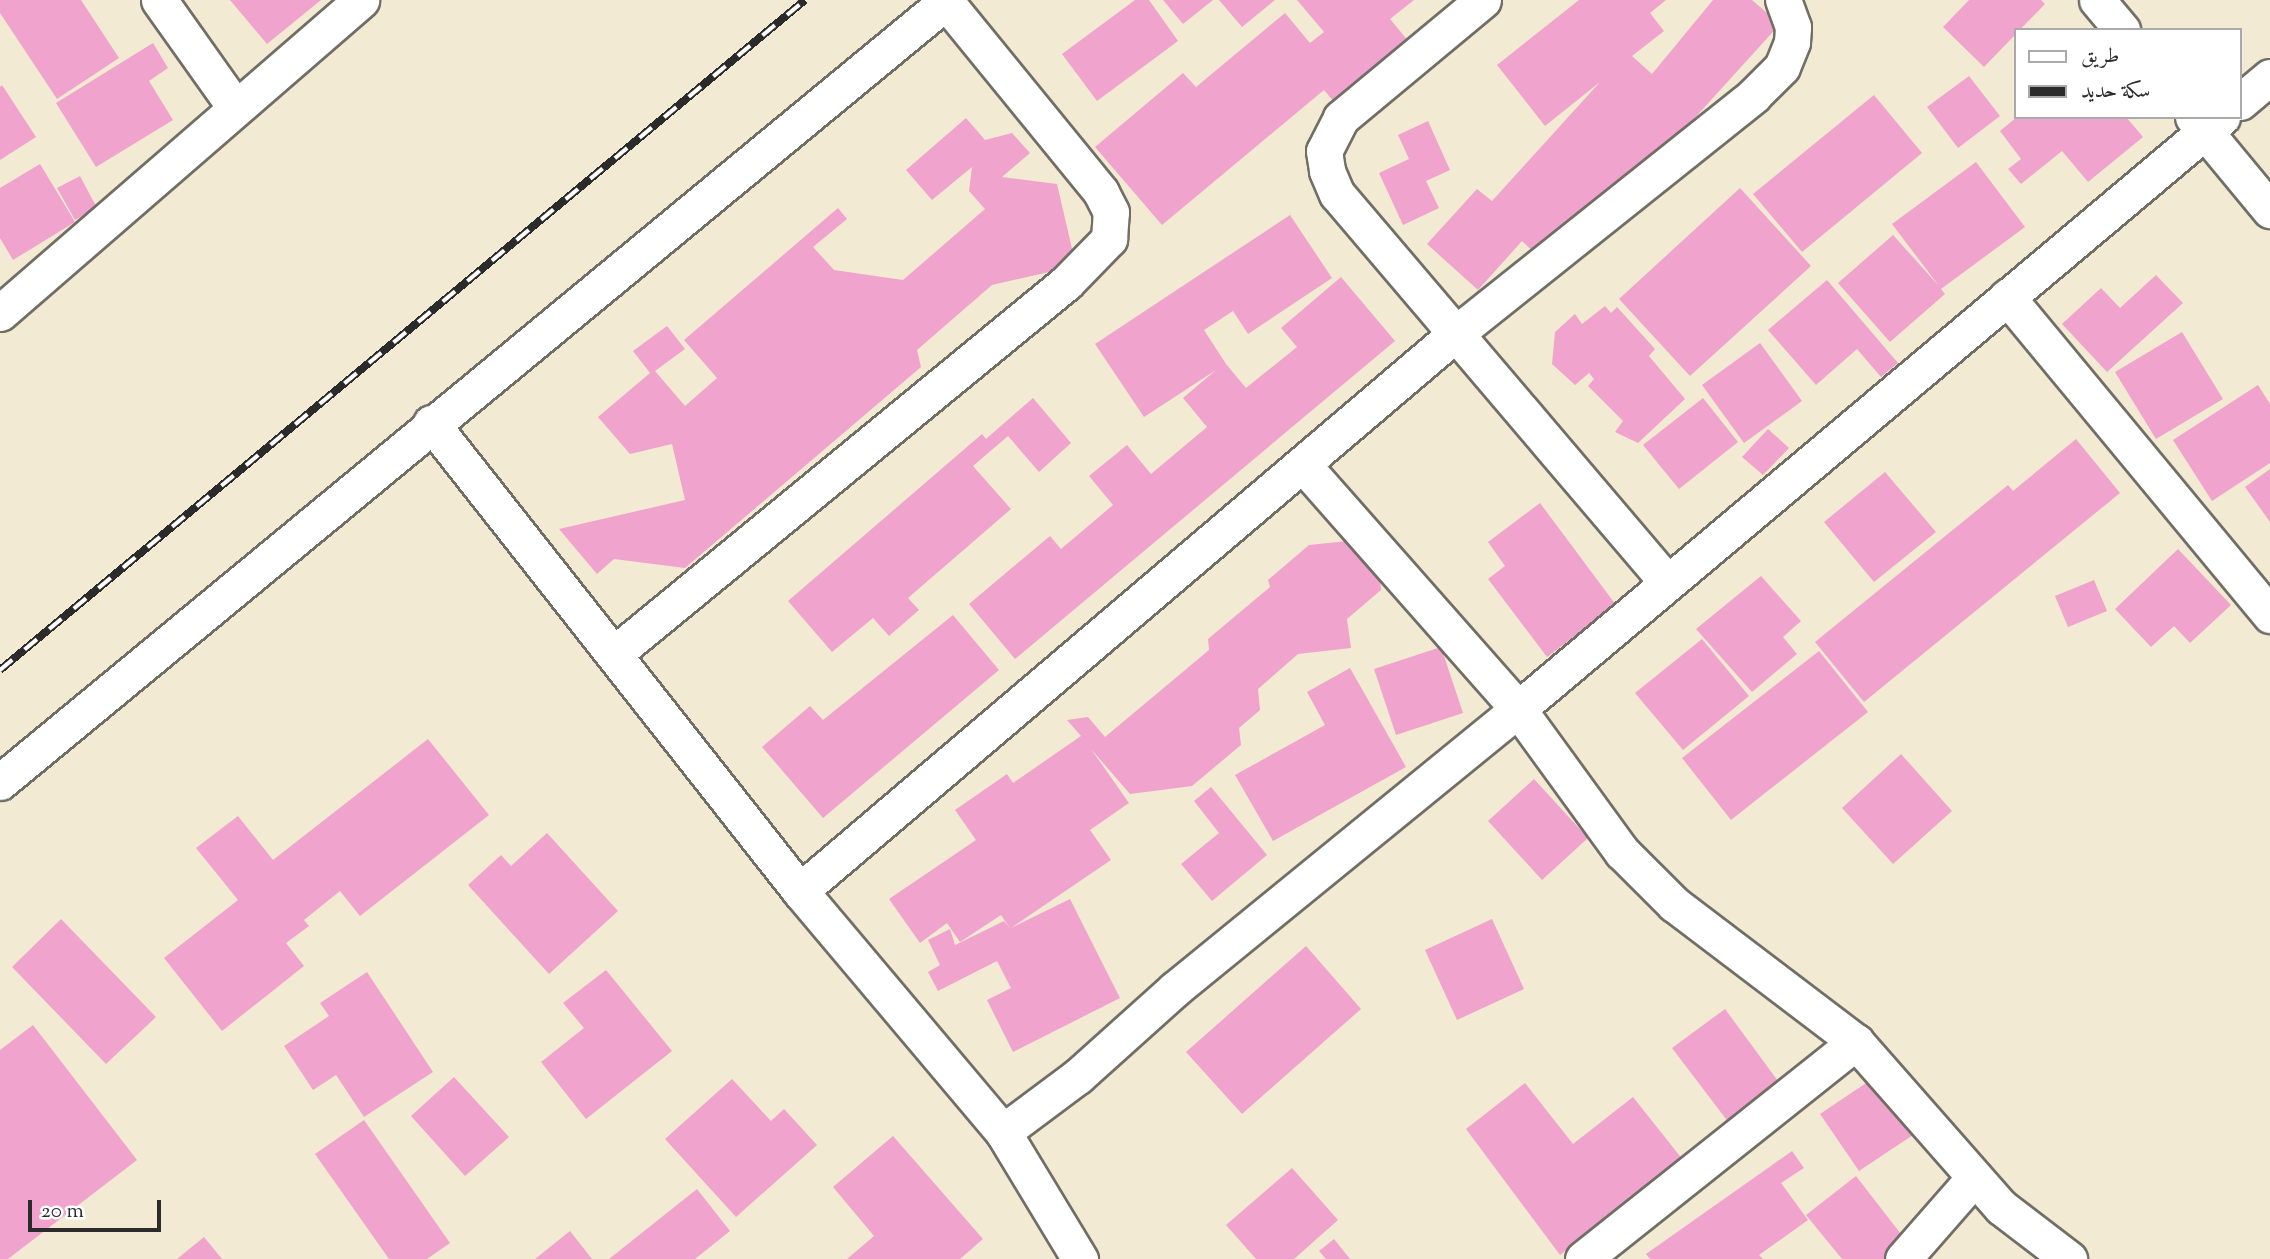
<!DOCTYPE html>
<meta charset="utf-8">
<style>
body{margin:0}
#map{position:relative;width:2270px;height:1259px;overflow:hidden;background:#f3ead4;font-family:"Sorts Mill Goudy",Amiri,serif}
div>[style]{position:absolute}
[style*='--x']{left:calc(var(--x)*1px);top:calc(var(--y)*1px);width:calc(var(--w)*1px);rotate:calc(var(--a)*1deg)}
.building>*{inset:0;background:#f0a3cd}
.roads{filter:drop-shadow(2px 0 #716e66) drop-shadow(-2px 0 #716e66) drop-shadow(0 2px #716e66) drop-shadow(0 -2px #716e66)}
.street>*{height:35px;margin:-17.5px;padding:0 17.5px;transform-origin:17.5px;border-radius:17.5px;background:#fff}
.rail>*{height:8px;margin-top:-4px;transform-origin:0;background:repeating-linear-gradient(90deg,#fff 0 16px,#2b2b2b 0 32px);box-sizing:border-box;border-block:2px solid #2b2b2b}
span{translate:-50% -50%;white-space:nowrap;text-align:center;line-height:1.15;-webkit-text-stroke:7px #fff;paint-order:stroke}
.legend{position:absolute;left:2014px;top:28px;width:228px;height:91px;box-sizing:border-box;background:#fff;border:2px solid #aaa;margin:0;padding:9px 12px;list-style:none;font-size:21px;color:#2b2b2b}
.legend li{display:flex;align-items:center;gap:14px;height:35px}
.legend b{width:35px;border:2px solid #aaa}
.scale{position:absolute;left:28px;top:1200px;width:133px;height:32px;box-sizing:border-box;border:4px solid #2b2b2b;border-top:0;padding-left:9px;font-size:21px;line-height:24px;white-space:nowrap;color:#2b2b2b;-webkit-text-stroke:5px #fff;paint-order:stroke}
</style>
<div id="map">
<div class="building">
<i style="clip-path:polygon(0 0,81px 0,119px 58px,57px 99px,0 13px)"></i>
<i style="clip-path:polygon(230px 0,321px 0,267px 44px)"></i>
<i style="clip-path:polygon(1135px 0,1149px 0,1178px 41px,1097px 101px,1062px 54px)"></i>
<i style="clip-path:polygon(1163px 0,1213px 0,1183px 24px)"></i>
<i style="clip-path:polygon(1219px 0,1275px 0,1242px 27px)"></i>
<i style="clip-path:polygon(1297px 0,1414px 0,1390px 19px,1414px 48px,1340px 109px,1324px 90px,1162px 225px,1095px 147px,1183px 73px,1196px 87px,1285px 13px,1310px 43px,1324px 32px)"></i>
<i style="clip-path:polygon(1579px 0,1666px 0,1650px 13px,1664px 31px,1632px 56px,1652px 74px,1713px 0,1752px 0,1780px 24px,1555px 272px,1522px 241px,1478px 290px,1427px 244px,1477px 189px,1492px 201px,1600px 82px,1545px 126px,1497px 65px)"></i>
<i style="clip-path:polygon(1969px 0,2041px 0,2045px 4px,1984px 67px,1943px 27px)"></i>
<i style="clip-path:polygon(153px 43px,168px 68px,149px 81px,173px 120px,96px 167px,56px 103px)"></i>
<i style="clip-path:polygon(1969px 76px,2000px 116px,1958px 148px,1927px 107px)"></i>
<i style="clip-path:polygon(2px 85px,36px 137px,0 160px,0 87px)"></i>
<i style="clip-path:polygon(1874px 95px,1922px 153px,1802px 252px,1753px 194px)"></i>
<i style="clip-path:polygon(2017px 117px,2126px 117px,2143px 137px,2088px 182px,2062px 151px,2021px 184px,2008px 169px,2021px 159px,2000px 131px)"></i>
<i style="clip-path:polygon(966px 118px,985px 140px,1012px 133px,1030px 153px,1002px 177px,1057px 184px,1076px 266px,992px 285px,917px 350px,921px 367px,685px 568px,614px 559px,597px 574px,559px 529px,685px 500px,672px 444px,630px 454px,598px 417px,650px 373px,633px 351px,667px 326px,685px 349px,655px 371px,685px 406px,717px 378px,684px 340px,838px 208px,847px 219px,813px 247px,834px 270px,903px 280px,985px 209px,969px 191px,972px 167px,932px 200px,906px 170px)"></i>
<i style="clip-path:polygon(1428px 121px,1450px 170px,1426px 181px,1439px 208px,1403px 225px,1379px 173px,1409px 159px,1398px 135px)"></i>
<i style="clip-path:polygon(1976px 162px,2025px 227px,1941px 289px,1945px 294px,1890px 342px,1838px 283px,1893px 235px,1939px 286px,1892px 224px)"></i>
<i style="clip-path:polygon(40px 164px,75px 222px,13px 260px,0 238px,0 188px)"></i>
<i style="clip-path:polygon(80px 176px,97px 208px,75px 220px,57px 188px)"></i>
<i style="clip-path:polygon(1740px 188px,1811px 266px,1690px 376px,1619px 299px)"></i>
<i style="clip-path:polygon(1290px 215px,1332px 278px,1248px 334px,1233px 311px,1204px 330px,1226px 364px,1246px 388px,1297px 347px,1281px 328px,1341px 277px,1395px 341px,1015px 659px,969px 604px,1050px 536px,1061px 549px,1113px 505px,1089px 476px,1127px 445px,1151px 474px,1207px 427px,1183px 398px,1216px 370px,1144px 417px,1095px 344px)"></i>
<i style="clip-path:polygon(2156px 275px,2183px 303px,2107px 372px,2062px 324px,2101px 288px,2120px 308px)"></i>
<i style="clip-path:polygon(1827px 280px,1898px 363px,1881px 377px,1857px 349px,1816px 385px,1768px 330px)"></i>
<i style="clip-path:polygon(1605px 306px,1611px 313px,1617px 307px,1655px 349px,1649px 356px,1685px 399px,1638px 443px,1615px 432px,1623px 421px,1588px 386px,1594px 379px,1589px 373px,1575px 385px,1552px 364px,1555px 332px,1575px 314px,1582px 324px)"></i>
<i style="clip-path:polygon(2182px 332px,2223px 399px,2156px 439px,2115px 372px)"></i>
<i style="clip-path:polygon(1760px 343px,1802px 401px,1744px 443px,1702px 385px)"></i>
<i style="clip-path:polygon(2258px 385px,2270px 404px,2270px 463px,2212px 501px,2173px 440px)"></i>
<i style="clip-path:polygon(1033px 398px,1071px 443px,1039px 472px,1008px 436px,973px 466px,1011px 509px,908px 598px,919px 610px,889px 636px,873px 618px,832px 652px,788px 601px,982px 434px,986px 439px)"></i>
<i style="clip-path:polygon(1703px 398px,1738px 442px,1679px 489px,1643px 445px)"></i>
<i style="clip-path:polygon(1768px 429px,1789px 448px,1763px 475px,1742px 457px)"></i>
<i style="clip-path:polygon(2076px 439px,2120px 493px,1864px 702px,1815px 642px,2008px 485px,2013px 491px)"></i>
<i style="clip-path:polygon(2270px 469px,2270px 522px,2245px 487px)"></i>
<i style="clip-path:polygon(1885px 472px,1936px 532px,1874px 582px,1824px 522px)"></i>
<i style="clip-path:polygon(1540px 503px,1616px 605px,1547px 657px,1488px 579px,1505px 566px,1488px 542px)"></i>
<i style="clip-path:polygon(1348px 541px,1380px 577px,1381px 590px,1347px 619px,1351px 648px,1298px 654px,1258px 689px,1260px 710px,1239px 728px,1241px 745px,1192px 786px,1130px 794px,1091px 749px,1129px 803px,1090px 830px,1111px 860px,1011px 928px,1070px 899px,1120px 998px,1013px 1052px,987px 1000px,1011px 988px,997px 961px,938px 991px,928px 972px,940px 965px,928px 940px,950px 929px,955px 945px,1004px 921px,1010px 928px,1001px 915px,960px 942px,947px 923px,920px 943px,889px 899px,976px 840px,955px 810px,1007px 774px,1013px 783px,1081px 736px,1067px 720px,1088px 717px,1105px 737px,1209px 650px,1208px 639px,1270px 587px,1268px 580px,1309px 545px)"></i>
<i style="clip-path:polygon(2178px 549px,2231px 605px,2190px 643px,2174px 626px,2151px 647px,2115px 609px)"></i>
<i style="clip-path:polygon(1761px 576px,1801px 621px,1783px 637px,1797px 654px,1752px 692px,1696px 629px)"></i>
<i style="clip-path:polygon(2094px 580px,2107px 611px,2068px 627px,2055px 596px)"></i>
<i style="clip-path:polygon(953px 615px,999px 670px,823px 818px,762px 747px,810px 706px,823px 720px)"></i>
<i style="clip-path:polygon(1702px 639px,1749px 696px,1683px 750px,1635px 693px)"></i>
<i style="clip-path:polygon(1441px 647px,1463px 713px,1396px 735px,1374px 669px)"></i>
<i style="clip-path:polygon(1819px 651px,1868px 712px,1731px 820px,1682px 758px)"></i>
<i style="clip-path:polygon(1350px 668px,1406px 767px,1273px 841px,1235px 775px,1325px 725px,1307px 692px)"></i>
<i style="clip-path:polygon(428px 739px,489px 815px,360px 916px,340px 891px,304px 920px,309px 926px,286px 943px,304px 966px,222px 1031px,164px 958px,238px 900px,196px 848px,238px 816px,273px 860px)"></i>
<i style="clip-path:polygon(1901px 754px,1952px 811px,1893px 864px,1842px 808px)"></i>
<i style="clip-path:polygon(1534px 779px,1588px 838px,1542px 880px,1488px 821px)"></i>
<i style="clip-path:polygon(1211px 787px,1267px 855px,1212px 901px,1181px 864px,1219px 833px,1194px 801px)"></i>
<i style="clip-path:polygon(547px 833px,618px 911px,549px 974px,468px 885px,501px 855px,511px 866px)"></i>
<i style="clip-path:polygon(61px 919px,156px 1017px,106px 1064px,12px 967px)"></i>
<i style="clip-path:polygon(1492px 919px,1524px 989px,1457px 1020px,1425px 950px)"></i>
<i style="clip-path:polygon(1306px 946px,1361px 1009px,1242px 1114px,1186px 1052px)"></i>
<i style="clip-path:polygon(606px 970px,672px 1051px,586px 1119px,541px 1062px,584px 1028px,563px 1003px)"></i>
<i style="clip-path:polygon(367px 972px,433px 1072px,364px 1117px,336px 1075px,313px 1090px,284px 1046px,329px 1016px,320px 1003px)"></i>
<i style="clip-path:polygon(1725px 1009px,1781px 1085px,1729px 1123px,1672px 1048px)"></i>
<i style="clip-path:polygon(33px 1025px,137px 1160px,8px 1259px,0 1259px,0 1050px)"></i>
<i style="clip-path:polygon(454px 1077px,509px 1137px,465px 1176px,411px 1116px)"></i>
<i style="clip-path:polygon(1875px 1077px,1913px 1135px,1859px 1171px,1820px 1114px)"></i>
<i style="clip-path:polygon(732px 1079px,771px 1121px,784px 1109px,817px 1145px,736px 1217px,665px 1139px)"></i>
<i style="clip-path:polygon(1525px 1083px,1573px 1144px,1633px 1097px,1683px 1160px,1560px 1255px,1466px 1129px)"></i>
<i style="clip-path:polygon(364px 1120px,450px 1243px,427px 1259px,389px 1259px,315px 1154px)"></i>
<i style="clip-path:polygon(893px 1136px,983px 1239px,960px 1259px,847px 1259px,874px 1236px,833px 1187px)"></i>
<i style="clip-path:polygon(1792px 1151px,1804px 1168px,1781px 1183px,1808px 1220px,1759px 1255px,1763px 1259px,1650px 1259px,1646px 1254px)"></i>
<i style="clip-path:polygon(1292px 1168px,1338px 1220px,1294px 1259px,1256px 1259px,1226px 1225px)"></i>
<i style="clip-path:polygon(1856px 1176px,1911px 1247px,1896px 1259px,1842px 1259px,1806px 1215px)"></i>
<i style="clip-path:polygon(697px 1189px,730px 1231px,695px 1259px,609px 1259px)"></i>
<i style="clip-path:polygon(570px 1231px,592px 1259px,535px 1259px)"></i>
<i style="clip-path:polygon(204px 1237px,222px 1259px,177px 1259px)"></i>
<i style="clip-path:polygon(1334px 1239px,1350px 1259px,1326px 1259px,1319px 1251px)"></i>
</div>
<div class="roads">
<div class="street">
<i style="--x:159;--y:0;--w:131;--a:54.6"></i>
<i style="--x:1483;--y:0;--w:185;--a:140.3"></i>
<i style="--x:1341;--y:118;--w:37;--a:117"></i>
<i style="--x:1324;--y:151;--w:20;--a:81"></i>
<i style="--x:1327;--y:171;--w:25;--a:67"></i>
<i style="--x:1337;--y:194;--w:509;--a:49.62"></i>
<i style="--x:2097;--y:0;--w:39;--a:50"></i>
<i style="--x:2240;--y:102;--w:39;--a:-40"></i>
<i style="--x:2193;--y:117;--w:121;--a:50.4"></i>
<i style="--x:2007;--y:297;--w:413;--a:50.4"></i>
<i style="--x:0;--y:313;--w:478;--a:-40.9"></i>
<i style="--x:431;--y:423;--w:596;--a:51.75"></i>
<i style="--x:800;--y:891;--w:315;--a:49.9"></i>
<i style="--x:1003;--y:1132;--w:149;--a:58.8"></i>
<i style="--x:1304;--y:466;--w:324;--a:48.6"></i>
<i style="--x:1518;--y:709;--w:177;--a:54"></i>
<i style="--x:1622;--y:852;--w:74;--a:45"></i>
<i style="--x:1674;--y:904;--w:228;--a:37.2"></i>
<i style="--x:1856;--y:1042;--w:220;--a:48.7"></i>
<i style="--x:2001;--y:1207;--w:86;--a:37.4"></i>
<i style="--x:614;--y:654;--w:585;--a:-39.38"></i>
<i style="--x:1066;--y:283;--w:62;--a:-45.7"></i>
<i style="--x:1109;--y:239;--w:27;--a:-86"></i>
<i style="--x:1111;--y:212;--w:22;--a:-117"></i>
<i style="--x:1101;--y:192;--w:245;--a:-129.2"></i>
<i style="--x:0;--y:782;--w:1229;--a:-39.52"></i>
<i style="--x:800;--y:891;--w:858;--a:-40.37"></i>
<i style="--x:1454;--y:335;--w:383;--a:-38.6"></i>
<i style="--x:1753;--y:96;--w:41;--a:-45"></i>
<i style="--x:1782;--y:67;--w:27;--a:-68"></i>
<i style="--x:1792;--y:42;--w:15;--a:-86"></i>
<i style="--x:1793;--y:27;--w:29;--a:-110"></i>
<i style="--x:1003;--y:1132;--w:94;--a:-36.7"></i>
<i style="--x:1078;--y:1076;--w:130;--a:-41.9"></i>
<i style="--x:1175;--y:989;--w:443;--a:-39.2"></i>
<i style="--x:1518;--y:709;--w:920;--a:-40.06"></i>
<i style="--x:1583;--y:1259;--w:349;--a:-38.5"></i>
<i style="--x:1903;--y:1259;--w:106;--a:-48.8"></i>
</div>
</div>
<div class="rail">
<i style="--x:0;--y:670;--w:1047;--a:-39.77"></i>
</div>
<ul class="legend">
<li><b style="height:9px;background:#fff"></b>طريق</li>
<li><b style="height:9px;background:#2b2b2b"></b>سكة حديد</li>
</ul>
<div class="scale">20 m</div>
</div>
